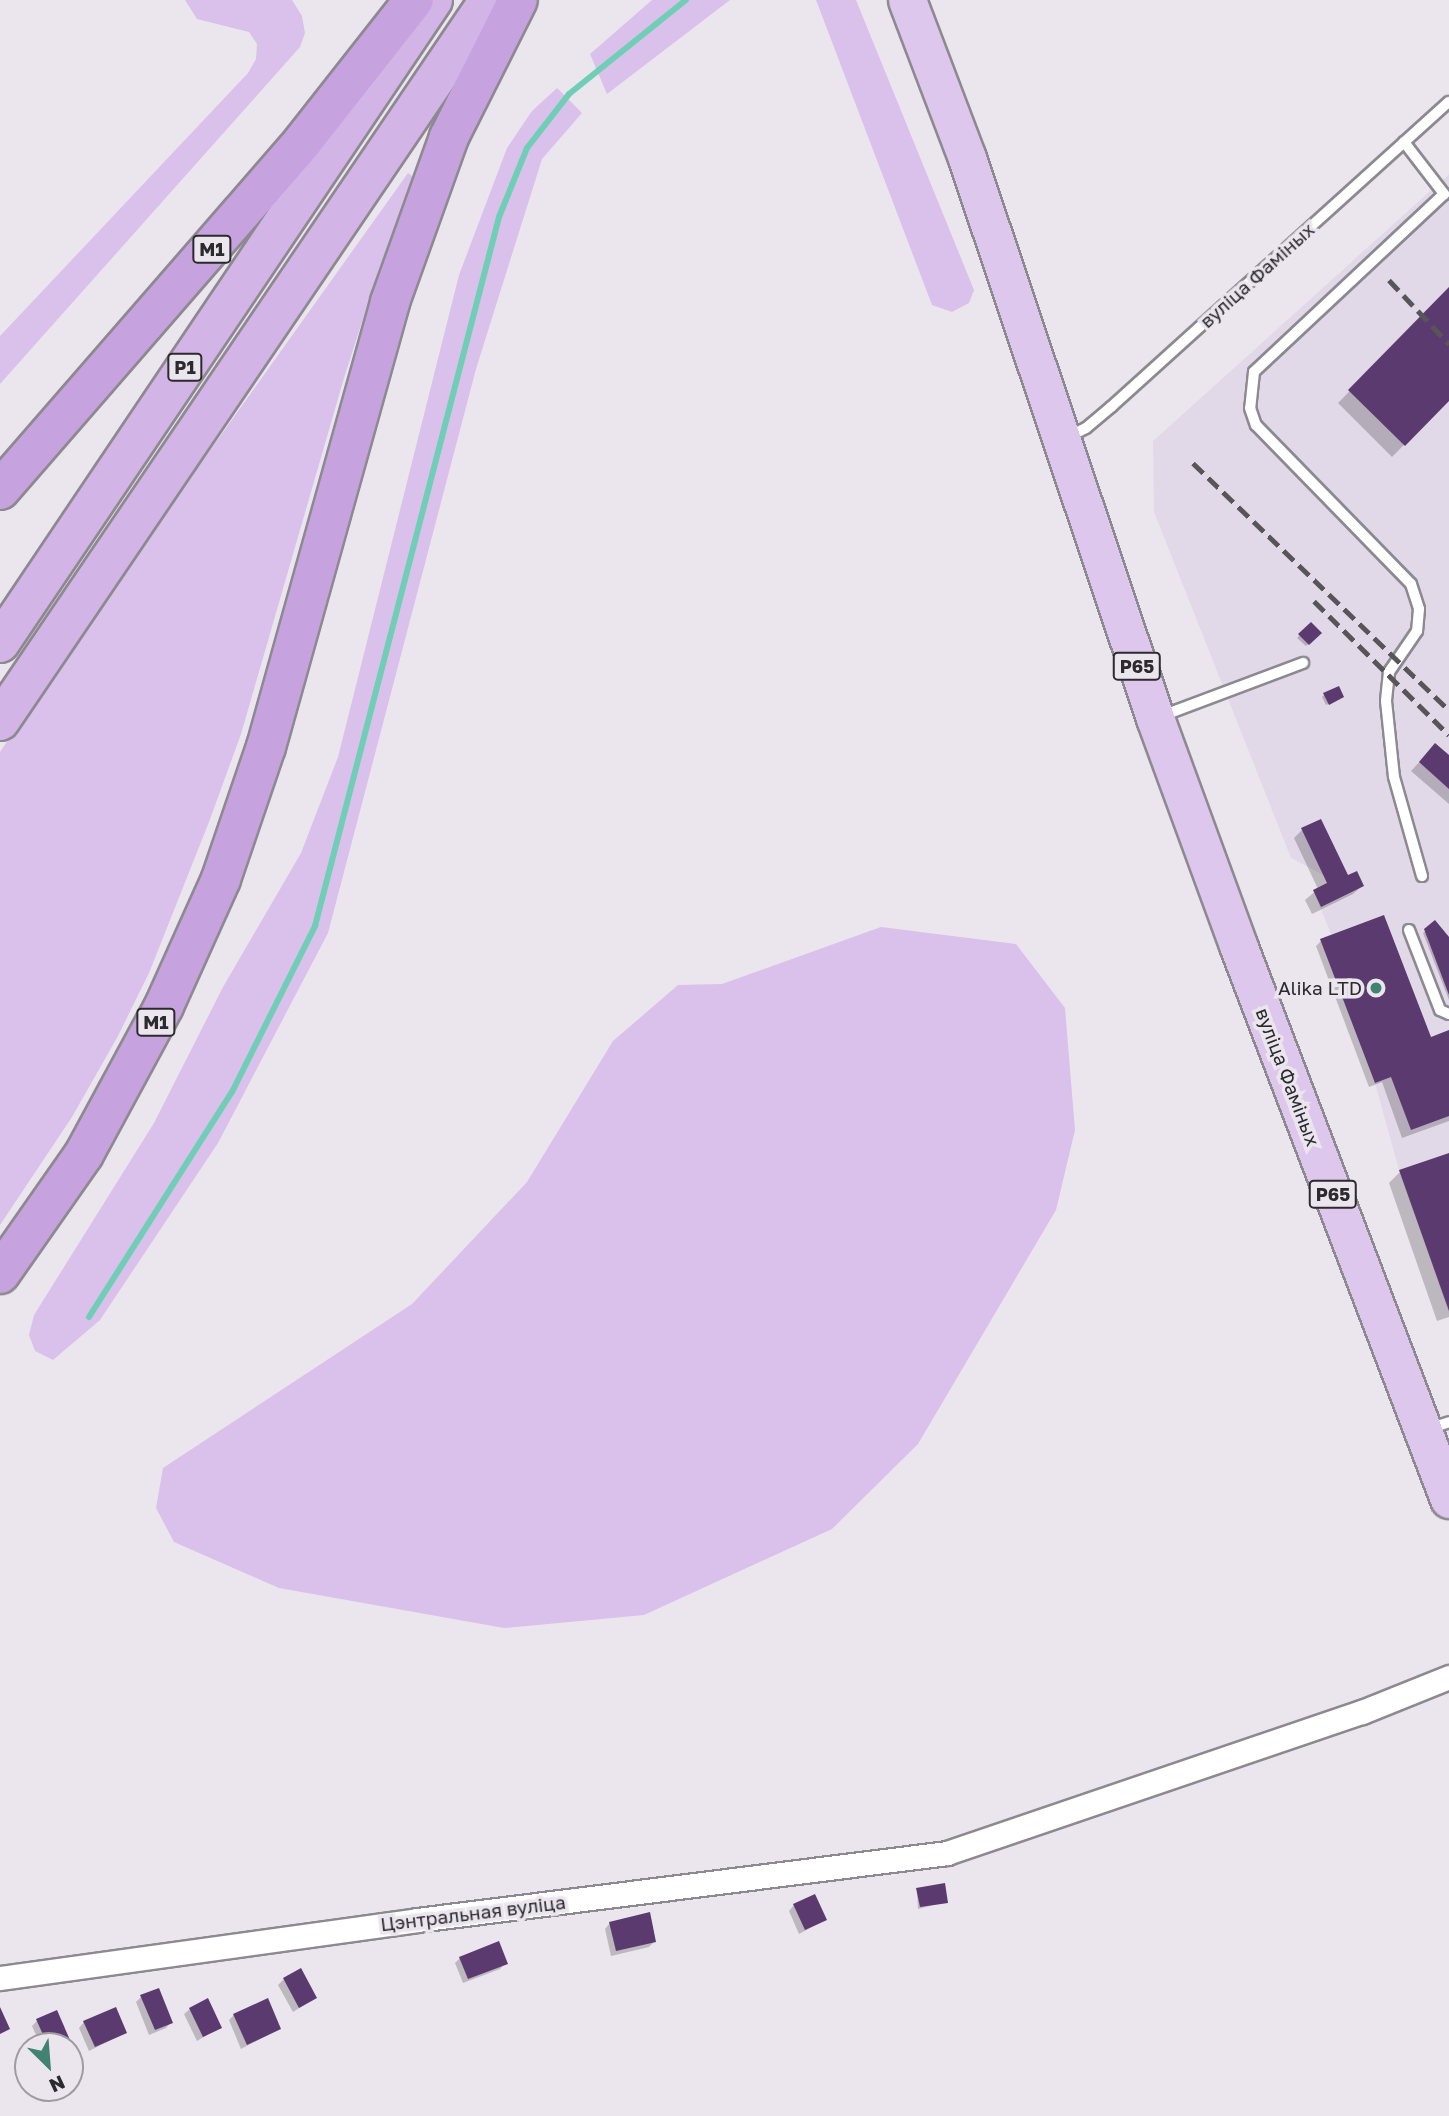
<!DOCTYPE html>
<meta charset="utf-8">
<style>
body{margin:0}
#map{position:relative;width:1449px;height:2116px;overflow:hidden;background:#ebe6ee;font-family:"Golos Text",sans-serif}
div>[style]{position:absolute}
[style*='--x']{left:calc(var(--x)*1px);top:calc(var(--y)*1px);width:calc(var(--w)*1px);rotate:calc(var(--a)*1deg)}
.built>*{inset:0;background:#e2d9e8}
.green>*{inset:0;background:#d9c1eb}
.shadow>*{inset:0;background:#0003}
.stream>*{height:6px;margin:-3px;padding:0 3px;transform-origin:3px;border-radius:3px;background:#71ceb6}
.building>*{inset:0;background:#5b3a70}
.roads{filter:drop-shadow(2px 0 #8d8990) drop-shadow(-2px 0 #8d8990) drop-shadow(0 2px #8d8990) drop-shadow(0 -2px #8d8990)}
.service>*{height:10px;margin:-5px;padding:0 5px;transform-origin:5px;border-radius:5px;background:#fff}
.minor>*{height:23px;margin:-11.5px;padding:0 11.5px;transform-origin:11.5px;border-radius:11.5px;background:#fff}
.primary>*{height:37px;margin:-18.5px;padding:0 18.5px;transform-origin:18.5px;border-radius:18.5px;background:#ddc7ec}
.trunk>*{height:38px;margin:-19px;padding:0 19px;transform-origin:19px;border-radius:19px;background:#d2b4e6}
.motorway>*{height:38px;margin:-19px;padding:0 19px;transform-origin:19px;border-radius:19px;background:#c6a2df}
.rail>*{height:5px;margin-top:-2.5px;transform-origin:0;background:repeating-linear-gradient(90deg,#585559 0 14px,transparent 0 21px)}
.dots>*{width:19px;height:19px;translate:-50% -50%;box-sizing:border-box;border:4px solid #ebe6ee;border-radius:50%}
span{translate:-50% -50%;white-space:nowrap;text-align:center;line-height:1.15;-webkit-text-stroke:7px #ebe6ee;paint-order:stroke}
.shield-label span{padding:2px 5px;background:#ebe6ee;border:2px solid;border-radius:5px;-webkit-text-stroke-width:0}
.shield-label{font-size:18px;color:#2c2a2d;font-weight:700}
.street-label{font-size:19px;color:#2c2a2d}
.poi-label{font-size:19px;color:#2c2a2d}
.right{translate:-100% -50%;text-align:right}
.north{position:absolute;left:14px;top:2032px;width:70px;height:70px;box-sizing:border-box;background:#ebe6ee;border:2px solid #9f9ba1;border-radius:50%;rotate:155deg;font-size:19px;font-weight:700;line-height:28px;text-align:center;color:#2c2a2d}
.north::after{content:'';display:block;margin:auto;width:24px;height:32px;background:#418272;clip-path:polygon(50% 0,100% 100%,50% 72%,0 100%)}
</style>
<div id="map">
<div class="built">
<i style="clip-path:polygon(1449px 174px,1449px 1313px,1399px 1170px,1375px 1083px,1320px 939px,1331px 934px,1313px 890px,1327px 883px,1323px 875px,1291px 858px,1154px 512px,1153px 441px)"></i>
</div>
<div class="green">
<i style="clip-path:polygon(185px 0,292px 0,302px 16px,305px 33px,300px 47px,0 384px,0 336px,248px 73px,256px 59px,257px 44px,249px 32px,197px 19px)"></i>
<i style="clip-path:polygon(652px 0,730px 0,607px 94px,590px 54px)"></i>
<i style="clip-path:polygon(816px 0,856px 0,974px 290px,969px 303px,952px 312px,932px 305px)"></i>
<i style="clip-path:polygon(557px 88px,582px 113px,542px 159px,476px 369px,328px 933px,218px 1143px,100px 1320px,53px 1360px,35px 1351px,29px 1335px,34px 1315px,154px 1123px,223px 987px,301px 853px,338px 757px,459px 275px,507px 148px,532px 111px)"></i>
<i style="clip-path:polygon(408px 173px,415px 178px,380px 266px,344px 378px,241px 734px,209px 822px,149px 973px,118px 1036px,72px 1117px,0 1225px,0 752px,69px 648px)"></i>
<i style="clip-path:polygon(881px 927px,1016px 944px,1065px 1008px,1075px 1130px,1056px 1210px,918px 1444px,832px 1529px,644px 1615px,504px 1628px,279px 1588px,174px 1542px,156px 1508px,163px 1468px,412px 1304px,527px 1182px,613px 1041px,678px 985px,722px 984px)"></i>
</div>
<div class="shadow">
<i style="clip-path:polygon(1449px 290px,1449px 399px,1392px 457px,1338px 403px)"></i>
<i style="clip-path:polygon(1311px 624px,1320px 633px,1306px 646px,1297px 638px)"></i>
<i style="clip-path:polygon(1324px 695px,1340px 699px,1326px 705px,1322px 697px)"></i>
<i style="clip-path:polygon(1427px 754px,1449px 757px,1449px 804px,1411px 771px)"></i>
<i style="clip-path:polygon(1302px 830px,1347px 877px,1362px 886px,1353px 894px,1312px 914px,1305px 900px,1318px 889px,1294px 838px)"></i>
<i style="clip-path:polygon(1435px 923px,1449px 939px,1449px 1000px,1423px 933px)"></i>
<i style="clip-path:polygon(1321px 941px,1430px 1039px,1449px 1032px,1449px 1121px,1402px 1138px,1382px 1082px,1369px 1087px,1316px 946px)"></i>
<i style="clip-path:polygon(1449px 1154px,1449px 1317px,1437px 1321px,1389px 1183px,1400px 1172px)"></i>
<i style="clip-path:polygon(917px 1890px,946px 1902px,918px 1909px)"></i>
<i style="clip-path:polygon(794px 1905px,825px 1920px,799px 1934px,789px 1911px)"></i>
<i style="clip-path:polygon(610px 1923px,655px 1941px,649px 1947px,611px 1956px,605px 1929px)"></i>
<i style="clip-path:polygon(460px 1958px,505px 1963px,500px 1969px,463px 1983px,455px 1963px)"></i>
<i style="clip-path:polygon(284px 1979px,315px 1998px,293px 2012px,278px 1985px)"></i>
<i style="clip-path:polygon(141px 1997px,171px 2022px,166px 2028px,149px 2035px,136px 2002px)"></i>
<i style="clip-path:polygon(190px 2009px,220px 2027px,197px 2041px,184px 2014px)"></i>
<i style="clip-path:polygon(234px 2015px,279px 2029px,241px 2049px,229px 2020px)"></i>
<i style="clip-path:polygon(37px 2021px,70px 2046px,41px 2046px,32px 2026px)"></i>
<i style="clip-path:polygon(84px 2022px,125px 2033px,89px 2051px,79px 2028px)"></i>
</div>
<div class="stream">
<i style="--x:89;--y:1317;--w:267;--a:-57.6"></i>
<i style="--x:232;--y:1092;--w:186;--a:-63.4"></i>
<i style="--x:315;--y:926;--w:732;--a:-75.45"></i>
<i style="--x:499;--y:217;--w:74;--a:-67.9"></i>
<i style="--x:527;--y:148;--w:68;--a:-52.1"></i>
<i style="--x:569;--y:94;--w:150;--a:-38.8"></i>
</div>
<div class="building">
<i style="clip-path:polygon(1449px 287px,1449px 401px,1405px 446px,1348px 390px)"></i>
<i style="clip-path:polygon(1311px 622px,1322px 633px,1309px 645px,1298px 634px)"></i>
<i style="clip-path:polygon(1339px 686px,1344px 697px,1329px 705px,1323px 693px)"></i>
<i style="clip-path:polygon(1435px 743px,1449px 755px,1449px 789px,1419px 762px)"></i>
<i style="clip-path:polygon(1321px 819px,1348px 875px,1357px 871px,1364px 886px,1321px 907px,1313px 890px,1327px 883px,1301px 828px)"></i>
<i style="clip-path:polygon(1384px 915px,1431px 1037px,1449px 1030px,1449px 1116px,1411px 1130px,1391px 1077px,1375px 1083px,1320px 939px)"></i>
<i style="clip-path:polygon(1435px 920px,1449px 937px,1449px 995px,1424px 929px)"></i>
<i style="clip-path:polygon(1449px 1153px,1449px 1311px,1399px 1170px)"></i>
<i style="clip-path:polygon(945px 1883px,948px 1903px,920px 1907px,916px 1888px)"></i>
<i style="clip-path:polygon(815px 1894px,827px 1920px,805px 1930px,793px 1904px)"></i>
<i style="clip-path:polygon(650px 1912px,656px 1942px,616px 1951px,609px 1922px)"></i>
<i style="clip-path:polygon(499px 1941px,508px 1964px,468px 1979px,459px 1957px)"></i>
<i style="clip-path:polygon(301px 1968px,317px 1998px,299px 2008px,283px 1978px)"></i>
<i style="clip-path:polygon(159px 1988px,173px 2023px,155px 2030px,140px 1995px)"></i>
<i style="clip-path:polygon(208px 1998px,222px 2028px,203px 2037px,189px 2008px)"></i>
<i style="clip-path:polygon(268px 1998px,281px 2029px,247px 2045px,233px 2014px)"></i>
<i style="clip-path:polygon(0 2007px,10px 2029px,0 2034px)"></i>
<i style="clip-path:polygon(116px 2007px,127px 2033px,95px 2047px,83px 2021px)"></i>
<i style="clip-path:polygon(57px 2010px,73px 2047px,70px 2048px,48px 2046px,36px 2019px)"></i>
</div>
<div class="roads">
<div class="service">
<i style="--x:1404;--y:142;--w:66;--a:52.4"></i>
<i style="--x:1444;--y:194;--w:260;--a:136.9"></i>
<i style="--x:1254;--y:372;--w:36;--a:96"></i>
<i style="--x:1250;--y:408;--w:18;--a:71"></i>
<i style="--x:1256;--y:425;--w:222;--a:45.7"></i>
<i style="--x:1411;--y:584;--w:26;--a:72"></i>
<i style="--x:1419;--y:609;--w:22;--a:95"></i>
<i style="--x:1417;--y:631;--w:50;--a:124.3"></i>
<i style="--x:1389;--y:672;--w:29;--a:96"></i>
<i style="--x:1386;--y:701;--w:76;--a:84"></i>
<i style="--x:1394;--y:777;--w:103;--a:74.2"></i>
<i style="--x:1068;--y:437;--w:20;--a:-27"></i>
<i style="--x:1086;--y:428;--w:33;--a:-40"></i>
<i style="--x:1111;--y:407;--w:455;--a:-42.1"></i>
<i style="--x:1159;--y:717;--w:154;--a:-20.6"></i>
<i style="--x:1409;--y:930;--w:86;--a:68.8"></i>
<i style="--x:1440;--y:1010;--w:10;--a:24"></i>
<i style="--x:1428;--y:1429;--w:22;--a:-18"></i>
</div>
<div class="minor">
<i style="--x:0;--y:1978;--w:421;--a:-7.9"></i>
<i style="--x:417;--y:1920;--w:534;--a:-7.2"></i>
<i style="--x:947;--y:1853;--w:438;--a:-18.8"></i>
<i style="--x:1362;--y:1712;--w:94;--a:-21.9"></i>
</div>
<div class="primary">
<i style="--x:907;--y:0;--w:169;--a:69.2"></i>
<i style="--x:967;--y:158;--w:591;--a:71.44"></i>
<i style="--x:1155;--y:718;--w:242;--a:69.9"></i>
<i style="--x:1238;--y:945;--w:593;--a:69.15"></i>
</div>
<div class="trunk">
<i style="--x:0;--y:643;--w:775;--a:-56.04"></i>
<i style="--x:0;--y:721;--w:871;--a:-55.85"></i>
</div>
<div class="motorway">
<i style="--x:0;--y:490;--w:462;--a:-49"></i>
<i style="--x:303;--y:141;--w:179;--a:-51.8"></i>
<i style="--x:0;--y:1274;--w:146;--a:-55"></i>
<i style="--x:84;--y:1154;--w:168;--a:-61.6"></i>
<i style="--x:164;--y:1006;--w:139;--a:-65.8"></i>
<i style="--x:221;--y:879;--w:139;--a:-71.2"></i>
<i style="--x:266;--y:747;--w:462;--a:-74.4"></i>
<i style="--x:390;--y:302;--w:175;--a:-70.3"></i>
<i style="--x:449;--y:137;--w:153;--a:-63.3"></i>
</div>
</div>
<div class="rail">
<i style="--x:1389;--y:280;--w:88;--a:46.8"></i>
<i style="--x:1193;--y:463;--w:356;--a:44"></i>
<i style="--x:1314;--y:601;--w:190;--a:44.8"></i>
</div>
<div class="dots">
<i style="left:1376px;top:988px;background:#418272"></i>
</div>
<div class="shield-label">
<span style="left:212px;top:249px">М1</span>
<span style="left:185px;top:367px">Р1</span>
<span style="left:1137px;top:666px">Р65</span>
<span style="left:156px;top:1022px">М1</span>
<span style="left:1333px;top:1194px">Р65</span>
</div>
<div class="street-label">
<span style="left:1257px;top:275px;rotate:-42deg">вуліца Фаміных</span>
<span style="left:1288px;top:1077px;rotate:69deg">вуліца Фаміных</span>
<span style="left:473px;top:1913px;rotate:-7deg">Цэнтральная вуліца</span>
</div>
<div class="poi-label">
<span class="right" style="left:1362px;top:988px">Alika LTD</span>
</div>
<div class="north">N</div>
</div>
